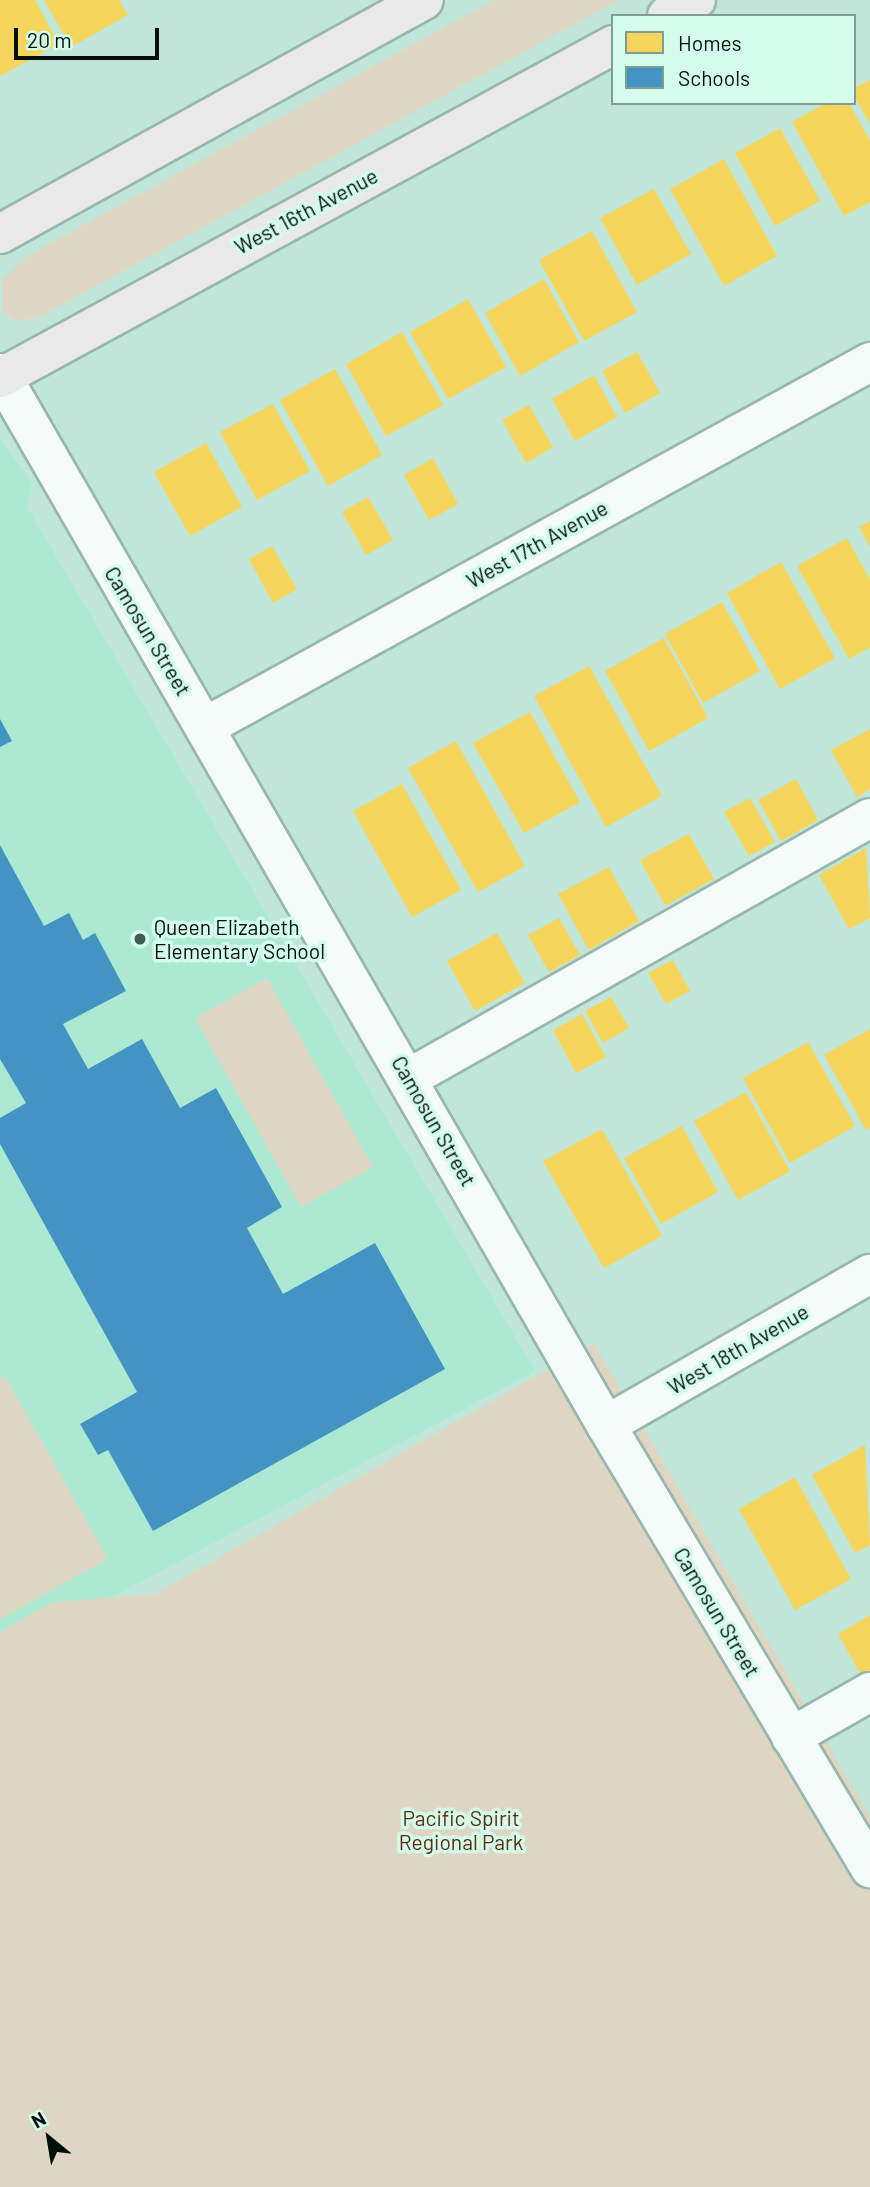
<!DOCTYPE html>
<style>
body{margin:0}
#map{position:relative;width:870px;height:2187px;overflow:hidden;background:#bfe6d8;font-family:Barlow,sans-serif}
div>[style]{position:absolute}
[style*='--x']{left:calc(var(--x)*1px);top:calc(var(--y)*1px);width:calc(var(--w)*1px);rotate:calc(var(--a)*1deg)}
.built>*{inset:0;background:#ace9d3}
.green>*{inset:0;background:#ded6c3}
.homes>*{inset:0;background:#f6d55c}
.schools>*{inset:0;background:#4393c3}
.roads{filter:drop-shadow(2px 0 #98b7ac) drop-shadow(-2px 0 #98b7ac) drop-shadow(0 2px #98b7ac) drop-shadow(0 -2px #98b7ac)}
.minor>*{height:38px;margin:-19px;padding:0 19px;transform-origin:19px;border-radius:19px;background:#f5fbf9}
.major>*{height:38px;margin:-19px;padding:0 19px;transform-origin:19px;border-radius:19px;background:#eae9ea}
.dots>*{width:19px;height:19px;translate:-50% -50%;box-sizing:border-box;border:4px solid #d3fcec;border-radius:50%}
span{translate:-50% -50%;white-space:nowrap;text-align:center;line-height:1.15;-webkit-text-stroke:7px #d3fcec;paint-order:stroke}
.street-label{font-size:21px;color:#001009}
.poi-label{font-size:21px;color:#001009}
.left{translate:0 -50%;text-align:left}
.park-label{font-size:21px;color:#5e2c0b}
.legend{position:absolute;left:611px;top:14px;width:245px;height:91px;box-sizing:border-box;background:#d3fcec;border:2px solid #7f9e91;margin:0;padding:9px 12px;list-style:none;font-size:21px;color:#001009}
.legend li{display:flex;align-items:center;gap:14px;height:35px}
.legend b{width:35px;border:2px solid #7f9e91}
.north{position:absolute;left:14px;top:2103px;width:70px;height:70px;-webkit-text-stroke:5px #d3fcec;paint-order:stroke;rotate:330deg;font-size:19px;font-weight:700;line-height:28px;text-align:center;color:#001009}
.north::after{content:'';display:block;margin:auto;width:24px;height:32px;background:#001009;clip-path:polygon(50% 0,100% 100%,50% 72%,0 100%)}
.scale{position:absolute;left:14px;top:28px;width:145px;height:32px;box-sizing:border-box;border:4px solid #001009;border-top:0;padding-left:9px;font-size:21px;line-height:24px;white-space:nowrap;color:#001009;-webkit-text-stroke:5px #d3fcec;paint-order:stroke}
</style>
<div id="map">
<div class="built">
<i style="clip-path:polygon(0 439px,32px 483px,27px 507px,535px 1371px,0 1657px)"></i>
</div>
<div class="green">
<i style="clip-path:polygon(494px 0,619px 0,39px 317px,14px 321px,3px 311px,2px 280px,31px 254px)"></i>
<i style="clip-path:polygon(267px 978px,373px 1167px,301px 1207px,195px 1018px)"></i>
<i style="clip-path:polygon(594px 1343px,870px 1817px,870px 2187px,0 2187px,0 1632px,54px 1602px,155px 1594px)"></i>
<i style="clip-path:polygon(5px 1376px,108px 1559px,0 1619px,0 1379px)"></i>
</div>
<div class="homes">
<i style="clip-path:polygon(0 0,35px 0,59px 44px,0 76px)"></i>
<i style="clip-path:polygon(44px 0,119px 0,128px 15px,71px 47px)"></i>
<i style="clip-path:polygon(870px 80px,870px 124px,854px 96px,854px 88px)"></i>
<i style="clip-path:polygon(826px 103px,849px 103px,870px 141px,870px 202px,844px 216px,792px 122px)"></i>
<i style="clip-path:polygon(780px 128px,820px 201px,775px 226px,735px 153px)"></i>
<i style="clip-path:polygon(724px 159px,777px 256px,724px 286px,670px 189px)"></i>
<i style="clip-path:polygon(654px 189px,691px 254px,637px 285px,600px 218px)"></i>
<i style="clip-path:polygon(592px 231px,637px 312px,584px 341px,539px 260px)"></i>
<i style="clip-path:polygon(544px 279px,579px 342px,520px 376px,485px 313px)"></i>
<i style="clip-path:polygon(468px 299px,506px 367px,448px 399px,410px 332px)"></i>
<i style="clip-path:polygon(402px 332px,443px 405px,386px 436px,346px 364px)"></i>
<i style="clip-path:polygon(637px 352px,660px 393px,625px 413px,602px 371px)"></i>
<i style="clip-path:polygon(335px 369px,382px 455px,328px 486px,280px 400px)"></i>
<i style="clip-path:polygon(594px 375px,617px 417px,575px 441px,552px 399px)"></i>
<i style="clip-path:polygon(273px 404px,310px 471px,257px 500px,220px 432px)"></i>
<i style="clip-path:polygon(529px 405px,553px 447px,526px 463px,502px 420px)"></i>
<i style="clip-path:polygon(206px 443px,242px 507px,190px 536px,154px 472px)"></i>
<i style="clip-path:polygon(433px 458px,458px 504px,429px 520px,404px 475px)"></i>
<i style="clip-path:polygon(368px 497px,393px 540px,366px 555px,342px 512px)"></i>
<i style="clip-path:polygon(870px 521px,870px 547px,859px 527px)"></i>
<i style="clip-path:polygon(847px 538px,870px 580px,870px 647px,849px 659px,797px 566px)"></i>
<i style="clip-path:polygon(272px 546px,297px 589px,273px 603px,249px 559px)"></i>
<i style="clip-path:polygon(781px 562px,835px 658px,780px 689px,727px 593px)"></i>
<i style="clip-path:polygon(722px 602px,760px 671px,703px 703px,665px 634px)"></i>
<i style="clip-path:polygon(664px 638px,708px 718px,649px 751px,605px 671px)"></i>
<i style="clip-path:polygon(589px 666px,662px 796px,606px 827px,534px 696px)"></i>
<i style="clip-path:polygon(530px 712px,580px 802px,524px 833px,473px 743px)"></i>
<i style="clip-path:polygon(870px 729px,870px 789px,857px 797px,831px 750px)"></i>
<i style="clip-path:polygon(456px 741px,525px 866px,478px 892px,408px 768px)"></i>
<i style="clip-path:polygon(796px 779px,818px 820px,781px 841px,758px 800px)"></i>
<i style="clip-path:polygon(402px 784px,461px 890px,412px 917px,353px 811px)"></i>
<i style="clip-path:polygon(750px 798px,775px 842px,749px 856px,724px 812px)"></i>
<i style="clip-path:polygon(689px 834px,714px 879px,665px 906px,640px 860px)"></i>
<i style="clip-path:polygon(866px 848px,870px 918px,849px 929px,819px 875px)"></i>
<i style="clip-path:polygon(609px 867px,639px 921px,589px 950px,558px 894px)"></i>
<i style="clip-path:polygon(559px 918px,580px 955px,549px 972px,528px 935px)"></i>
<i style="clip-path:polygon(497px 933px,525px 983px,475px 1011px,447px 961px)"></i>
<i style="clip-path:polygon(673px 960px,690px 991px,666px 1004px,648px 973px)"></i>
<i style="clip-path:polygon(611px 997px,629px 1028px,603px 1043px,585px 1011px)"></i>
<i style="clip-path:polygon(582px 1014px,606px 1057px,576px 1073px,553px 1030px)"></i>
<i style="clip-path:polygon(870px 1029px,870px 1128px,866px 1130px,824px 1055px)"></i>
<i style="clip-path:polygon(808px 1042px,855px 1126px,790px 1163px,743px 1078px)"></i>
<i style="clip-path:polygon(746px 1092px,790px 1171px,738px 1200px,694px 1121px)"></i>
<i style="clip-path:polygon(682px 1126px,718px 1192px,661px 1224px,624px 1158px)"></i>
<i style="clip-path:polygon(602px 1129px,662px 1236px,604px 1268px,543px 1161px)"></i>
<i style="clip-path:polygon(865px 1445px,870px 1545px,855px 1553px,812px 1475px)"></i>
<i style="clip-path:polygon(795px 1477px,851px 1579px,795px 1610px,739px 1509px)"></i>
<i style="clip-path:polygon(870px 1615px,870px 1677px,864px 1680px,838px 1634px)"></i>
</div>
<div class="schools">
<i style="clip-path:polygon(0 719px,12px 741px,0 747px)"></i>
<i style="clip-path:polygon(0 845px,44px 926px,69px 913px,83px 940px,95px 933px,126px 991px,63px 1024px,88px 1069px,142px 1039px,180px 1108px,216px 1088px,282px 1207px,247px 1228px,283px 1294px,375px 1243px,445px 1369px,153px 1531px,108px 1450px,98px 1455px,80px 1424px,137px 1392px,0 1144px,0 1118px,26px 1103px,0 1059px)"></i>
</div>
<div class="roads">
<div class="minor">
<i style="--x:0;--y:373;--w:1214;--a:60.06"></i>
<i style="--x:606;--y:1425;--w:516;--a:59.21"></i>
<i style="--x:205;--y:727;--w:759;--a:-28.76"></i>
<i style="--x:409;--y:1078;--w:529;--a:-29.42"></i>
<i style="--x:606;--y:1425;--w:304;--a:-29.8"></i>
<i style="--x:791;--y:1737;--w:91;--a:-29.7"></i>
</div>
<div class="major">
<i style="--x:667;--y:16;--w:33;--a:-29"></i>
<i style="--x:0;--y:234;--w:484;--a:-28.9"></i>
<i style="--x:0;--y:378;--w:698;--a:-28.51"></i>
</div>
</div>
<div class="dots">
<i style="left:140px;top:939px;background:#435b51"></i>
</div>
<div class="street-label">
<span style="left:306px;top:211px;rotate:-28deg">West 16th Avenue</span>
<span style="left:537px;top:544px;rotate:-29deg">West 17th Avenue</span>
<span style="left:148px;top:631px;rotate:59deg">Camosun Street</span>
<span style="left:434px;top:1121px;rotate:60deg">Camosun Street</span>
<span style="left:738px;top:1349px;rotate:-30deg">West 18th Avenue</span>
<span style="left:717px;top:1612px;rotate:59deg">Camosun Street</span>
</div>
<div class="poi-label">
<span class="left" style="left:154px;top:939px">Queen Elizabeth<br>Elementary School</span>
</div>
<div class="park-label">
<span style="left:461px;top:1830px">Pacific Spirit<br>Regional Park</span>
</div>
<ul class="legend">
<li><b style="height:19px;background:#f6d55c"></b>Homes</li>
<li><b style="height:19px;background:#4393c3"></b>Schools</li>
</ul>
<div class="north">N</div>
<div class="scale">20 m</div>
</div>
